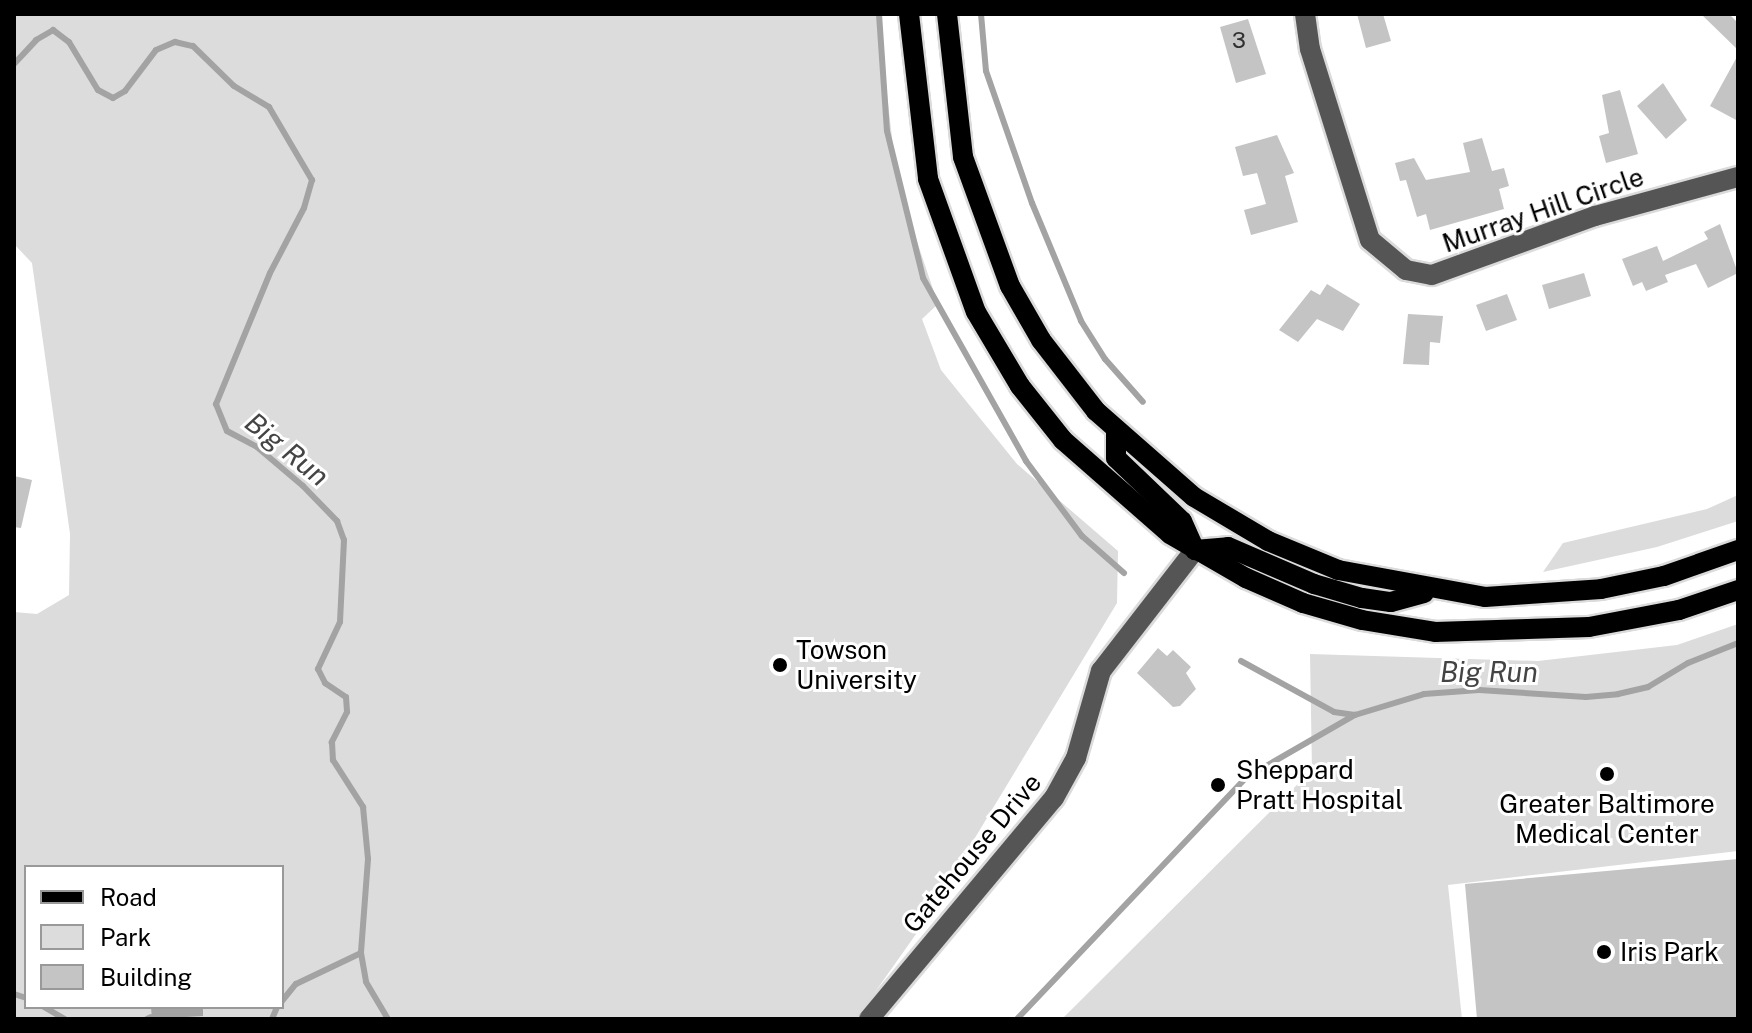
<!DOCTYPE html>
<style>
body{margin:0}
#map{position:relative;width:1752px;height:1033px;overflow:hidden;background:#fff;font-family:"Public Sans",sans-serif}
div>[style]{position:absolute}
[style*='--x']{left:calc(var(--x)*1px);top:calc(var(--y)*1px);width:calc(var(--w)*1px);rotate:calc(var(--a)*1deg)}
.green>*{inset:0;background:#dcdcdc}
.water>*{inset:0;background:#a3a3a3}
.stream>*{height:6px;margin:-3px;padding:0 3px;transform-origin:3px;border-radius:3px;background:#a3a3a3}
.building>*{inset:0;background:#c4c4c4}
.roads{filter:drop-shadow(2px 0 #dbdbdb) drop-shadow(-2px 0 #dbdbdb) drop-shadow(0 2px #dbdbdb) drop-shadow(0 -2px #dbdbdb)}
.minor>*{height:20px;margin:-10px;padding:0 10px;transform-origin:10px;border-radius:10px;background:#555}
.major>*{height:20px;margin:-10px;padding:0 10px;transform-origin:10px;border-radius:10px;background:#000}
.dots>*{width:22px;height:22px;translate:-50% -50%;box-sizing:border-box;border:4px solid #fff;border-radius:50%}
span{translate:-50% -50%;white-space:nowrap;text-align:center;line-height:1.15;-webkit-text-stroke:6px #fff;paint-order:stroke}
.number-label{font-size:22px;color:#313131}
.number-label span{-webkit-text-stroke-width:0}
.street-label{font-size:26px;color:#000}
.poi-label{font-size:26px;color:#000}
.left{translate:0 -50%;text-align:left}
.water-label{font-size:28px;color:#444;font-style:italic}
.frame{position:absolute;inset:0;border:16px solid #000;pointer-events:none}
.legend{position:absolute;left:24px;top:865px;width:260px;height:144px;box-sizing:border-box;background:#fff;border:2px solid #999;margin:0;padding:10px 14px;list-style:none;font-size:24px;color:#000}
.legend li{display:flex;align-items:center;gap:16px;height:40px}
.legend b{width:40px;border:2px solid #999}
</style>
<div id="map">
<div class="green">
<i style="clip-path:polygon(evenodd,14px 14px,878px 14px,897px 182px,938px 304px,922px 319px,941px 370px,1017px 464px,1118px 551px,1117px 603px,921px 927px,856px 1019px,14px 1019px,14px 612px,37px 614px,69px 595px,70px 534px,32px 263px,14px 244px,14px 14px,26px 867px,282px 867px,282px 1007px,26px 1007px,26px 867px)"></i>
<i style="clip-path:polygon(1738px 495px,1738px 521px,1657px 547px,1543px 572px,1563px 543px,1707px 509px)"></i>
<i style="clip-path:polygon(1738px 624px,1738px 851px,1448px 885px,1462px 1019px,1062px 1019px,1312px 770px,1310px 654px,1538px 661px,1677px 645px)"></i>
</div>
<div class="water">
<i style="clip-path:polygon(151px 1007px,203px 1007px,203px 1016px,152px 1019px)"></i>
</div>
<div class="stream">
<i style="--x:879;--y:14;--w:117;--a:86.1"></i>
<i style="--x:887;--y:131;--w:151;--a:76.2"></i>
<i style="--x:923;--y:278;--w:210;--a:60.6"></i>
<i style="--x:1026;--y:461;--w:94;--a:53.3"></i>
<i style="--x:1082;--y:536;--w:56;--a:41.4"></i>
<i style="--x:981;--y:14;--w:57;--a:85"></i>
<i style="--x:986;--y:71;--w:140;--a:70.8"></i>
<i style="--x:1032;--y:203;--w:128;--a:67.4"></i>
<i style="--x:1081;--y:321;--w:45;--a:57.7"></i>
<i style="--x:1105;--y:359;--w:57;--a:48.5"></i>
<i style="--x:14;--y:64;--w:33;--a:-47"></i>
<i style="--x:36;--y:40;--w:20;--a:-30"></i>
<i style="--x:53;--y:30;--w:20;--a:37"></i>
<i style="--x:69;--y:42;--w:56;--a:58.9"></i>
<i style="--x:98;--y:90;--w:17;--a:28"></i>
<i style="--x:113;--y:98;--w:14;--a:-30"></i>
<i style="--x:125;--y:91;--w:51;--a:-52.9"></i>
<i style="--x:156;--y:50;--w:21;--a:-23"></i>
<i style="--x:175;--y:42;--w:18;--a:13"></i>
<i style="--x:193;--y:46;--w:57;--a:44.3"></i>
<i style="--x:234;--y:86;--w:41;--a:31"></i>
<i style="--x:269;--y:107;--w:85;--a:59.5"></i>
<i style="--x:312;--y:180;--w:29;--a:106"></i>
<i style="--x:304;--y:208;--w:73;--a:117.6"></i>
<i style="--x:270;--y:273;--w:142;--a:112.4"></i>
<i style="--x:216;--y:404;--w:29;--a:68"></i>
<i style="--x:227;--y:431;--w:34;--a:28"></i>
<i style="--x:257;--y:447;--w:60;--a:40.3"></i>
<i style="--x:303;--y:486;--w:49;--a:45.8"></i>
<i style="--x:337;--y:521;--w:20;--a:70"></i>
<i style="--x:344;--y:540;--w:82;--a:92.8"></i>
<i style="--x:340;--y:622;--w:52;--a:115.1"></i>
<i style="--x:318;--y:669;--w:16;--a:63"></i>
<i style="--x:325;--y:683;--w:25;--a:34"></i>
<i style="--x:346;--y:697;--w:15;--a:86"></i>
<i style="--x:347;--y:712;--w:34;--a:117"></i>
<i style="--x:332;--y:742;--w:18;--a:87"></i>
<i style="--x:333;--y:760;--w:56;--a:57.4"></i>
<i style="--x:363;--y:807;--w:52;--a:84.5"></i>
<i style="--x:368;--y:859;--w:94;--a:94.3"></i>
<i style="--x:361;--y:953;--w:29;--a:80"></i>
<i style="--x:366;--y:982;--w:43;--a:59.3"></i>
<i style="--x:1241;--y:661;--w:106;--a:28.7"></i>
<i style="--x:1334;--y:712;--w:21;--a:8"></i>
<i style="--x:14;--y:994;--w:13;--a:18"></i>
<i style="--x:282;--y:1001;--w:22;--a:-51"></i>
<i style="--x:296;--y:984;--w:72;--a:-25.5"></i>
<i style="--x:44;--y:1007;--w:24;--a:30"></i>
<i style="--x:147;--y:1019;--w:4;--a:-27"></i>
<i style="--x:272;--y:1019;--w:13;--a:-67"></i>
<i style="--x:1017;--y:1019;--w:334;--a:-46.5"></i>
<i style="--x:1247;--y:777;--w:125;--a:-29.9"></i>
<i style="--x:1355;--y:715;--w:72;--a:-16.9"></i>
<i style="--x:1424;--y:694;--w:55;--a:-4.2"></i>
<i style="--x:1479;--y:690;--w:107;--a:3.7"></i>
<i style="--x:1586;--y:697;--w:32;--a:-5"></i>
<i style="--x:1618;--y:694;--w:31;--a:-13"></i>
<i style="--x:1648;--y:687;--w:47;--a:-31"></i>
<i style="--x:1688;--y:663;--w:54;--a:-21.8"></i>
</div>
<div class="building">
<i style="clip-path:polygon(1357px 14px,1383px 14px,1391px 41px,1366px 48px)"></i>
<i style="clip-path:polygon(1701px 14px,1729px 14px,1738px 23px,1738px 50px)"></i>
<i style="clip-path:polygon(1248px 19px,1266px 74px,1236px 83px,1220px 27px)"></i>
<i style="clip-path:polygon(1738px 55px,1738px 121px,1710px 106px)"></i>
<i style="clip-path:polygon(1663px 83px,1687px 120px,1666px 139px,1637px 106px)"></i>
<i style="clip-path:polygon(1620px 90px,1638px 154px,1606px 163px,1599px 136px,1609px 133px,1602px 95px)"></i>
<i style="clip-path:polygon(1277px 135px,1294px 173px,1285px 176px,1298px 222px,1251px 235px,1244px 210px,1266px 204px,1257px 173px,1243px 176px,1235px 147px)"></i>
<i style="clip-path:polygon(1482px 138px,1492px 171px,1504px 168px,1509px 186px,1499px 189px,1504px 209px,1430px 230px,1426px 214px,1417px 217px,1406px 180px,1400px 181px,1395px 163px,1414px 158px,1426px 180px,1470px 172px,1463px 143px)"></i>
<i style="clip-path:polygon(1720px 224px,1738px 273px,1708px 288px,1696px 264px,1665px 275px,1668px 282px,1646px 291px,1642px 282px,1633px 286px,1622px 259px,1657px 246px,1663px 261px,1708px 239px,1704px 232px)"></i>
<i style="clip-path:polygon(1584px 273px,1591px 296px,1549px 309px,1542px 285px)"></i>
<i style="clip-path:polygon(1327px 284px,1360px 304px,1343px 331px,1317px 319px,1298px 342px,1279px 330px,1311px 290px,1320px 295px)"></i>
<i style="clip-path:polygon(1507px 294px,1517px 320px,1486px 331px,1476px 305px)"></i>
<i style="clip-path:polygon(1408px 314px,1443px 316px,1440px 343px,1430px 342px,1429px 365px,1403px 364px)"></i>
<i style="clip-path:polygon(14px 476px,32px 480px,21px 528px,14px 527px)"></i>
<i style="clip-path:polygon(1158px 648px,1167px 656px,1173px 650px,1191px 667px,1186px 673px,1196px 689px,1180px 706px,1173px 707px,1137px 673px)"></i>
<i style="clip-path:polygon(1738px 859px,1738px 1019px,1477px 1019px,1465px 884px)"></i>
</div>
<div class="roads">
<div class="minor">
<i style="--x:1305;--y:14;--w:35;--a:82"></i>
<i style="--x:1310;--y:49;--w:200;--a:72.6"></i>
<i style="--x:1370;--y:240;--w:47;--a:39.8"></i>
<i style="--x:1406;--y:270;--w:26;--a:11"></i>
<i style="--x:1432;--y:275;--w:173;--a:-19.9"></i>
<i style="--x:1595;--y:216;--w:148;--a:-15.3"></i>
<i style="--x:869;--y:1019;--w:288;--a:-50.1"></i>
<i style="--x:1054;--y:798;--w:46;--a:-61.2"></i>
<i style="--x:1076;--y:758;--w:91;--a:-74"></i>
<i style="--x:1101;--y:671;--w:153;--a:-52.2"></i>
</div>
<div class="major">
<i style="--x:909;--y:14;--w:166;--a:83.4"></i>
<i style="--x:928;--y:179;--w:141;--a:70.2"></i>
<i style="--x:976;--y:312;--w:86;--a:59.3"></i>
<i style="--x:1020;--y:386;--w:69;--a:51.5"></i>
<i style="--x:1063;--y:440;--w:142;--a:41.3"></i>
<i style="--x:1170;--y:534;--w:88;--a:30.1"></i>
<i style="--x:1246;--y:578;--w:62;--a:23.7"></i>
<i style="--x:1303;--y:603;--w:61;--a:16.1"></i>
<i style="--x:1362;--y:620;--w:74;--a:9.3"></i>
<i style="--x:1435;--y:632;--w:154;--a:-1.9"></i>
<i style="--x:1589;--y:627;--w:92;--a:-10.7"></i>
<i style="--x:1679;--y:610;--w:62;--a:-18.7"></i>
<i style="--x:947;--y:14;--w:144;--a:83.6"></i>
<i style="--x:963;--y:157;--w:137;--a:70"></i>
<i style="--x:1010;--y:286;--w:62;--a:60.1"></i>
<i style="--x:1041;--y:340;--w:90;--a:52.2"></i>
<i style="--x:1096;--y:411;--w:130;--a:41.3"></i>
<i style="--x:1194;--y:497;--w:86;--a:30.7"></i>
<i style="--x:1268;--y:541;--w:76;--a:22.5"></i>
<i style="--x:1338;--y:570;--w:149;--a:10.4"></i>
<i style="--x:1485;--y:597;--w:116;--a:-3.9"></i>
<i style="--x:1601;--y:589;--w:64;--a:-11.7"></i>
<i style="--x:1664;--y:576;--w:78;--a:-19.4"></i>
<i style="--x:1116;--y:433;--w:25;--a:90"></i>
<i style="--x:1116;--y:458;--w:91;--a:43.7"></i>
<i style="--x:1182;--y:521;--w:32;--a:66"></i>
<i style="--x:1195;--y:550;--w:33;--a:-5"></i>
<i style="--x:1228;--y:547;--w:94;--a:23.3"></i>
<i style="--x:1314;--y:584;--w:50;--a:16.3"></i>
<i style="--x:1362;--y:598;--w:29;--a:8"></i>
<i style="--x:1391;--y:602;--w:34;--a:-15"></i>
</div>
</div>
<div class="dots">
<i style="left:780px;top:665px;background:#000"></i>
<i style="left:1607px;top:774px;background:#000"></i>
<i style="left:1218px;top:785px;background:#000"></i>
<i style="left:1604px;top:952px;background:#000"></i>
</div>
<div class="number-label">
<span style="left:1239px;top:41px">3</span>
</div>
<div class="street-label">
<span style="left:1543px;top:210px;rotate:-19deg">Murray Hill Circle</span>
<span style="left:972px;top:853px;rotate:-50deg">Gatehouse Drive</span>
</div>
<div class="poi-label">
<span class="left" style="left:796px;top:665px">Towson<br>University</span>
<span class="left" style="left:1236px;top:785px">Sheppard<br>Pratt Hospital</span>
<span style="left:1607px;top:819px">Greater Baltimore<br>Medical Center</span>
<span class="left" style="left:1620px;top:952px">Iris Park</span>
</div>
<div class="water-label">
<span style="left:287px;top:449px;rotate:39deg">Big Run</span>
<span style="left:1489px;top:672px">Big Run</span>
</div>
<div class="frame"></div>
<ul class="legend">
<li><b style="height:10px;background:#000"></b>Road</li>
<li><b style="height:22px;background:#dcdcdc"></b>Park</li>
<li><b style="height:22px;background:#c4c4c4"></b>Building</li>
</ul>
</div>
